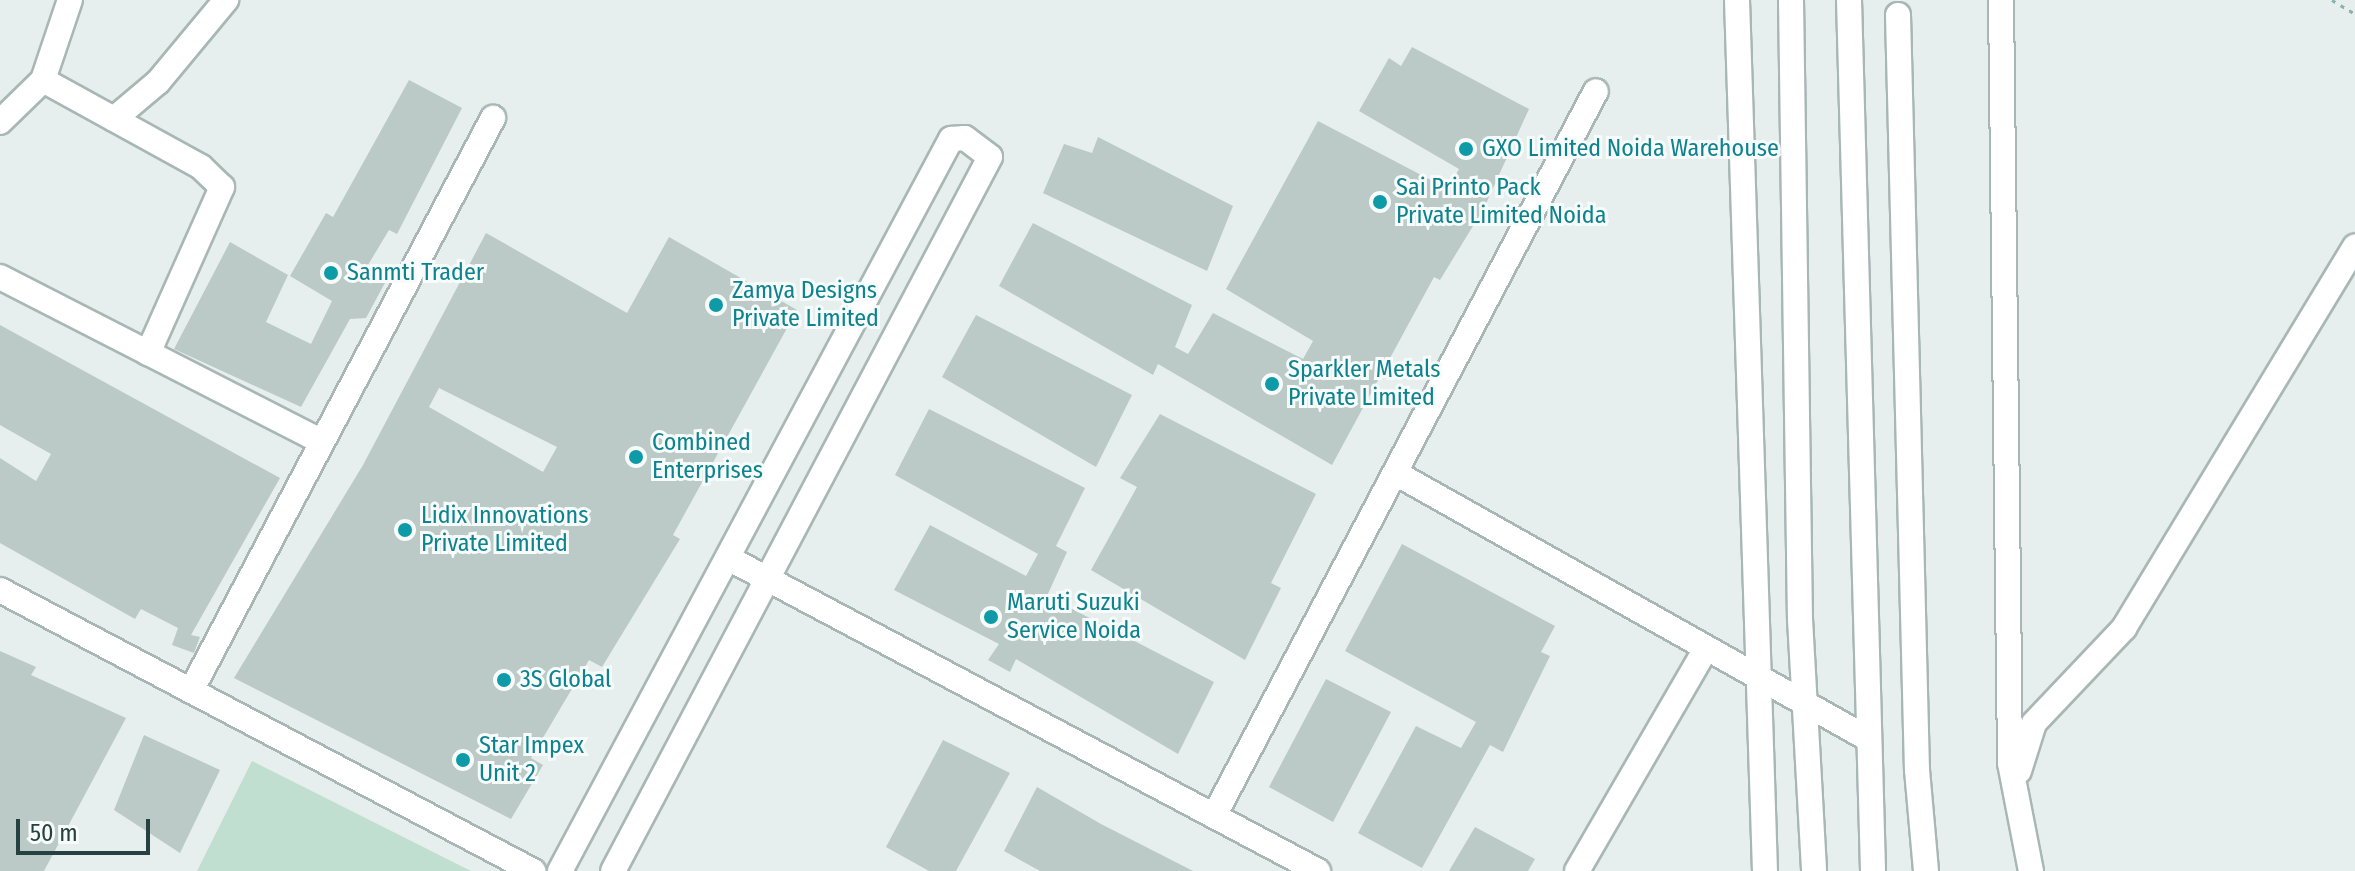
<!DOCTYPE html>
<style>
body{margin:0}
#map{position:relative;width:2355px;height:871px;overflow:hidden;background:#e6efed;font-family:"Fira Sans Condensed",sans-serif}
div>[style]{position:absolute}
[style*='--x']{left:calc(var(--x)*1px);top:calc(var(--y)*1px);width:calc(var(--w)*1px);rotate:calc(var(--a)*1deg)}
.green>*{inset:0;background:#c0dfd0}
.building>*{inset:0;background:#bbcac7}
.path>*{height:3px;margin-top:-1.5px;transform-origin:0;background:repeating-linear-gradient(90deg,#87b2af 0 4px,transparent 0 10px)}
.roads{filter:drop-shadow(2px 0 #a8b7b6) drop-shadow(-2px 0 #a8b7b6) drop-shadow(0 2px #a8b7b6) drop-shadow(0 -2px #a8b7b6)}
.minor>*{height:24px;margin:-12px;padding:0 12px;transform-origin:12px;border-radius:12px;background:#fff}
.dots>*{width:22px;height:22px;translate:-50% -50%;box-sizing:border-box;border:4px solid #f7fbfa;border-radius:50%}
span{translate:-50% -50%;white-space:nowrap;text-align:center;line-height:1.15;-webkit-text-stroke:6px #f7fbfa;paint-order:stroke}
.culture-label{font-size:24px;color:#0d838f}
.left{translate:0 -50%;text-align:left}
.scale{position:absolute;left:16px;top:819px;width:134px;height:36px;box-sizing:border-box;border:4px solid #254141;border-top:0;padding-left:10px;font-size:24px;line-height:28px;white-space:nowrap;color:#254141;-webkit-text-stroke:6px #f7fbfa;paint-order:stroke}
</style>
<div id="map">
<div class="green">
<i style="clip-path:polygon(252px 761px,471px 871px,197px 871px)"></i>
</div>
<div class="building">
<i style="clip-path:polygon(1412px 47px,1529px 109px,1484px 208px,1440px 280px,1434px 277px,1332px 465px,1158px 364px,1153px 375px,999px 286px,1033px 223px,1192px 305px,1175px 347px,1188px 354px,1213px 313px,1303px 359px,1313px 341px,1226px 289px,1318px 121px,1448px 189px,1459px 169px,1359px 111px,1389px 58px,1401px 66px)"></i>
<i style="clip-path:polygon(409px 80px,462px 108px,397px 234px,389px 230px,365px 270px,386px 281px,366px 318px,350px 319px,301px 407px,174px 349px,230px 242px,288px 275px,266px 322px,311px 344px,332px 301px,290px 276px,326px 213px,333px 217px)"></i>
<i style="clip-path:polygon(1098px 137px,1233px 206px,1207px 271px,1043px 193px,1064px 144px,1092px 153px)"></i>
<i style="clip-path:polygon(evenodd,486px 233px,627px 313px,669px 237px,797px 310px,673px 535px,680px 539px,602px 667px,589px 660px,531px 758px,543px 765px,511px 819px,234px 678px,363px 465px,486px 233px,439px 388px,557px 447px,543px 472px,429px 407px,439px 388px)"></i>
<i style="clip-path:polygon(976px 315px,1132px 395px,1096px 467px,942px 377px)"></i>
<i style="clip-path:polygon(0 325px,280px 478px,191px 635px,200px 637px,194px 653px,172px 645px,178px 628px,141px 609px,135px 619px,0 543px,0 458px,36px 481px,51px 454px,0 425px)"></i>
<i style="clip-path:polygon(929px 409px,1085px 488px,1056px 546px,1067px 552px,1047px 596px,1214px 682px,1178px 754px,1016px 659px,1010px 672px,988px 660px,999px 644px,894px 590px,930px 525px,1026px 576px,1038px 554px,895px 475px)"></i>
<i style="clip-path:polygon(1160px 414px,1316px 494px,1271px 583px,1281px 588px,1245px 660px,1091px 570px,1137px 487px,1120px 478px)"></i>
<i style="clip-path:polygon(1402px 544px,1555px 626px,1541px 652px,1550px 656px,1503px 752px,1490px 745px,1422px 868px,1358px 833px,1416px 726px,1461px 748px,1476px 722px,1345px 651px)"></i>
<i style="clip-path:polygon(0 651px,36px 667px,31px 675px,126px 718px,44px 871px,0 871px)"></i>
<i style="clip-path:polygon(1326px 679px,1391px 712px,1333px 822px,1269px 787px)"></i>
<i style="clip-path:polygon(144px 735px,220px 770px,180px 853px,114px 810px)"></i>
<i style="clip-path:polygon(943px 740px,1010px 773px,956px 871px,929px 871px,886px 847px)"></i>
<i style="clip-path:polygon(1037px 787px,1101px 824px,1193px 871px,1040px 871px,1004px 851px)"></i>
<i style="clip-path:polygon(1475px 827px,1535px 859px,1528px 871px,1449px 871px)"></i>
</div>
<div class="path">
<i style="--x:2332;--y:0;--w:27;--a:31"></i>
</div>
<div class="roads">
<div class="minor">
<i style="--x:1737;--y:0;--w:871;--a:88.16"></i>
<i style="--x:1791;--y:0;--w:619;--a:89.17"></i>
<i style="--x:1800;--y:619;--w:252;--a:86.8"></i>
<i style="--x:1849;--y:0;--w:871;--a:88.42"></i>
<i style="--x:2001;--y:0;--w:763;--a:89.32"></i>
<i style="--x:2010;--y:763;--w:110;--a:79"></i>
<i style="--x:1898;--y:15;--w:755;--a:88.56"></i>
<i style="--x:1917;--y:770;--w:101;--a:84.9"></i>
<i style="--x:43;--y:80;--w:180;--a:28.8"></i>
<i style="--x:201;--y:167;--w:29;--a:44"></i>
<i style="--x:222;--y:187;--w:182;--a:114"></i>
<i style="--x:114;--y:119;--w:57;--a:-40.1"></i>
<i style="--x:158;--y:82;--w:107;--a:-50.3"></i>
<i style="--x:0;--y:122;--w:60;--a:-44.3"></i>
<i style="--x:43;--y:80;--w:84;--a:-71.4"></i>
<i style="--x:0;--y:277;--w:360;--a:27.1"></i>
<i style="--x:1399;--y:475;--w:535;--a:29.35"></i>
<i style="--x:728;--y:558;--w:668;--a:27.95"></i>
<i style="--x:0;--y:590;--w:603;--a:27.8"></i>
<i style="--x:191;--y:691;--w:648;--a:-62.21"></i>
<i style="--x:2019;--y:771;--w:50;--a:-72.6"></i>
<i style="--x:2034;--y:723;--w:131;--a:-46.5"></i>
<i style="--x:2124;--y:628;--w:446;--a:-58.8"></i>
<i style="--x:1214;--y:816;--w:819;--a:-62.22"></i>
<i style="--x:560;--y:871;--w:830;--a:-61.89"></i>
<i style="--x:951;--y:139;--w:14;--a:-4"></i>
<i style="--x:965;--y:138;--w:31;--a:37"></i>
<i style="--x:990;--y:157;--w:807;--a:117.83"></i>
<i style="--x:1577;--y:871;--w:255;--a:-59.9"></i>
</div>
</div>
<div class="dots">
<i style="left:1466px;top:149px;background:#0f9aa8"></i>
<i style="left:1380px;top:202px;background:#0f9aa8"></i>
<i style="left:331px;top:273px;background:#0f9aa8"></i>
<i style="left:716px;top:305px;background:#0f9aa8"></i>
<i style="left:1272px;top:384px;background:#0f9aa8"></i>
<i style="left:636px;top:457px;background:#0f9aa8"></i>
<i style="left:405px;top:530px;background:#0f9aa8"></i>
<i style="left:991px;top:617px;background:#0f9aa8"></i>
<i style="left:504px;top:680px;background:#0f9aa8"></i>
<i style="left:463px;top:760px;background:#0f9aa8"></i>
</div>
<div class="culture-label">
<span class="left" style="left:1482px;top:149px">GXO Limited Noida Warehouse</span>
<span class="left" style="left:1396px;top:202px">Sai Printo Pack<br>Private Limited Noida</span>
<span class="left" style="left:347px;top:273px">Sanmti Trader</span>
<span class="left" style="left:732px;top:305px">Zamya Designs<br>Private Limited</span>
<span class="left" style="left:1288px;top:384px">Sparkler Metals<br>Private Limited</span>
<span class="left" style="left:652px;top:457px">Combined<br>Enterprises</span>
<span class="left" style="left:421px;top:530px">Lidix Innovations<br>Private Limited</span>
<span class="left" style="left:1007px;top:617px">Maruti Suzuki<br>Service Noida</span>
<span class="left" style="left:520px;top:680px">3S Global</span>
<span class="left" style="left:479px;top:760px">Star Impex<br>Unit 2</span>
</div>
<div class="scale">50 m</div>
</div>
